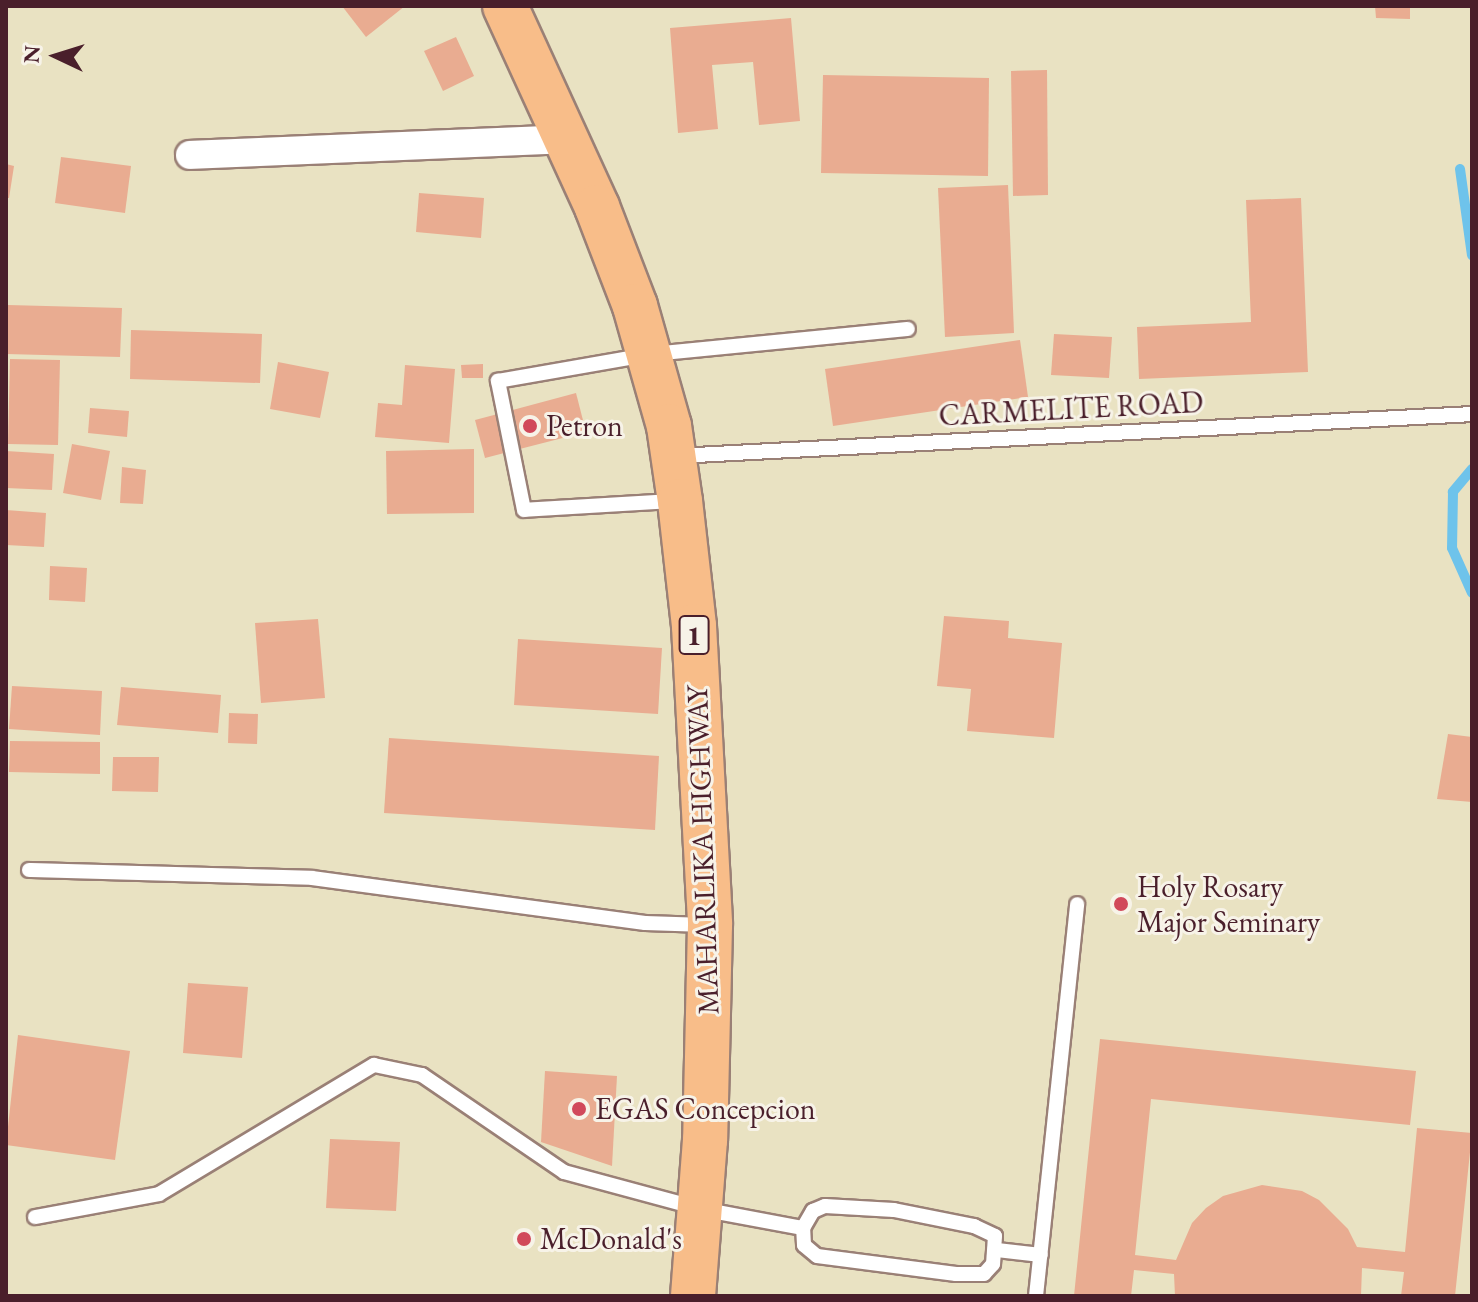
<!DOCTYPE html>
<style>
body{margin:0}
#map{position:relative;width:1478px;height:1302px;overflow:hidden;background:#e9e2c2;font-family:"EB Garamond",serif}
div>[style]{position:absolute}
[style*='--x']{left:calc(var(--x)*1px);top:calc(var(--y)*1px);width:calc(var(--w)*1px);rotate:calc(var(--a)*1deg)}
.stream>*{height:10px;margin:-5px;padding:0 5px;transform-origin:5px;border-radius:5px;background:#6ec3eb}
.building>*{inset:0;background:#e9ac91}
.roads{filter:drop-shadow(2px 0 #9a8076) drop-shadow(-2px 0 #9a8076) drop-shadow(0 2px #9a8076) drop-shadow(0 -2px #9a8076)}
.service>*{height:14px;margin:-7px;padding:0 7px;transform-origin:7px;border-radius:7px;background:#fff}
.minor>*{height:28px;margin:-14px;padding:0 14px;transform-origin:14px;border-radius:14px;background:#fff}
.primary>*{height:44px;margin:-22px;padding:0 22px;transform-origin:22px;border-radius:22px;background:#f8bd89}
.dots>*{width:22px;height:22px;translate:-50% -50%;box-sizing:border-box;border:4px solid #f7f3e8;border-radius:50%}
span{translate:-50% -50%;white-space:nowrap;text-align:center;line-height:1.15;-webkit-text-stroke:6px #f7f3e8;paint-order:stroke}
.shield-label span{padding:2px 6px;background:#f7f3e8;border:2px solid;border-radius:6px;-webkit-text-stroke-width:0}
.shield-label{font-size:28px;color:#4a1f2b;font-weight:700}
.street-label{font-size:30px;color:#4a1f2b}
.poi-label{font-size:30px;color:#4a1f2b}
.left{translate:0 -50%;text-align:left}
.frame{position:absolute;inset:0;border:8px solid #4a1f2b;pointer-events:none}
.north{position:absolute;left:16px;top:16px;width:80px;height:80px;-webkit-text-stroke:6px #f7f3e8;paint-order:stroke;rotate:274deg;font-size:22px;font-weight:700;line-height:32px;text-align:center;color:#4a1f2b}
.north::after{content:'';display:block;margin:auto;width:28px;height:36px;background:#4a1f2b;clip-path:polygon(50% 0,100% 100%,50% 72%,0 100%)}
</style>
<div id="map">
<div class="stream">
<i style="--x:1460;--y:169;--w:87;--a:82.1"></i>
<i style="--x:1472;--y:469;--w:30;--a:130"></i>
<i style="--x:1453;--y:492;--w:56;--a:91"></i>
<i style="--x:1452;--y:548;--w:49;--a:66"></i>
</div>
<div class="building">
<i style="clip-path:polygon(342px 6px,405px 6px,366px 37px)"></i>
<i style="clip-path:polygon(1375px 6px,1410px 6px,1410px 19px,1376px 18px)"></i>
<i style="clip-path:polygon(791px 18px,800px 121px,759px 125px,753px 62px,712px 65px,718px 129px,678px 133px,670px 28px)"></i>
<i style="clip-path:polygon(456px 37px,474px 76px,443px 91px,424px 51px)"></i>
<i style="clip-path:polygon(1047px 70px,1048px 195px,1013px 196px,1011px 71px)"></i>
<i style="clip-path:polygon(823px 75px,989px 78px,988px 176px,821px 173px)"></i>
<i style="clip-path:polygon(61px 157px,131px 166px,125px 213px,55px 203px)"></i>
<i style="clip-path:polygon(6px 164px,14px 166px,9px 198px,6px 198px)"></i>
<i style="clip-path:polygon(1008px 185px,1014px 333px,945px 337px,938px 188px)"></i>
<i style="clip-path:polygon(419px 193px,484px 198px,481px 238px,416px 232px)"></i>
<i style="clip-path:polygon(1301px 198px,1308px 372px,1139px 379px,1137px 327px,1251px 322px,1246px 200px)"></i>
<i style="clip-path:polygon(8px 305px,122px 308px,120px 357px,6px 354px)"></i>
<i style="clip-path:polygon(131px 330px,262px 334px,260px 383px,130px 379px)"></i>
<i style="clip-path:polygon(1054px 334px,1112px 337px,1109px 378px,1051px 375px)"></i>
<i style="clip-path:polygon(1020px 340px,1028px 397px,833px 426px,825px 369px)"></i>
<i style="clip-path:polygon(10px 359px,60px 360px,58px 445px,8px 444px)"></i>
<i style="clip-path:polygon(278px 362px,329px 372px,320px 418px,270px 409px)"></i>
<i style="clip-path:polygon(483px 364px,483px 378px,462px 378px,461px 365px)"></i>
<i style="clip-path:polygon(405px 365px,455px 369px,449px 443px,375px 437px,378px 403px,402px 405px)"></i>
<i style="clip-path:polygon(576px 393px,586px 432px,485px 458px,475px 420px)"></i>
<i style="clip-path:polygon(90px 408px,129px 411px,127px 437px,88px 433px)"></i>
<i style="clip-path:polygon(72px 444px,110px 451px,101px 500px,63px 493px)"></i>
<i style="clip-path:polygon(474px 449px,474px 513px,387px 514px,386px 451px)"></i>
<i style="clip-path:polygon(6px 451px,54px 454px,52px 490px,6px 488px)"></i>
<i style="clip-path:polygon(122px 467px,146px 470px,143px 504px,120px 503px)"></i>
<i style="clip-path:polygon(6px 510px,46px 513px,44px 547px,6px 545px)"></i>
<i style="clip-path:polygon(50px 566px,87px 568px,85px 602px,49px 600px)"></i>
<i style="clip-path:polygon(944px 616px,1009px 621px,1008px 638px,1062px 643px,1054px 738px,967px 731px,971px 689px,937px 686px)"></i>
<i style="clip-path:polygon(318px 619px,325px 698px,261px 703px,255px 623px)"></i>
<i style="clip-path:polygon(518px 639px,662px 648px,658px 714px,514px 705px)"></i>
<i style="clip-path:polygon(12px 686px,102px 691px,100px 735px,9px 729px)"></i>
<i style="clip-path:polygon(121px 687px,221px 695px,218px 733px,117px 725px)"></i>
<i style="clip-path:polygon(229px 713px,258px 714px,257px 744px,228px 743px)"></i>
<i style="clip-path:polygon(1448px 734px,1472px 737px,1472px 802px,1437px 799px)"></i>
<i style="clip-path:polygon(389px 738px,659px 756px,655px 830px,384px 813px)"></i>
<i style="clip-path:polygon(10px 741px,100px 742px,100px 774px,9px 772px)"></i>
<i style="clip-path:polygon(113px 757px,159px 757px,158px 792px,112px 791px)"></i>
<i style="clip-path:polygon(188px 983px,248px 987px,242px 1058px,183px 1053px)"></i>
<i style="clip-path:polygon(18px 1035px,130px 1051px,115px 1160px,6px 1145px)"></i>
<i style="clip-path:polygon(1100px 1039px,1416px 1071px,1410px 1125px,1151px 1099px,1135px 1255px,1176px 1260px,1192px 1223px,1206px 1208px,1223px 1196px,1262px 1185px,1302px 1191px,1319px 1200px,1348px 1229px,1357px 1247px,1405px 1252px,1417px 1128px,1472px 1133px,1455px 1296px,1401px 1296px,1404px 1272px,1362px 1268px,1361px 1296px,1175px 1296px,1174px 1274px,1134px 1270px,1131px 1296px,1074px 1296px)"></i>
<i style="clip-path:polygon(545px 1071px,617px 1076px,612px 1166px,541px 1142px)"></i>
<i style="clip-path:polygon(330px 1139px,400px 1142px,396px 1211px,326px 1208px)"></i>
</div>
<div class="roads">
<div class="service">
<i style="--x:677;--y:456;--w:796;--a:-3.02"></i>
<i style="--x:674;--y:501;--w:150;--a:176.6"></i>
<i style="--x:524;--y:510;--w:132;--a:-101.4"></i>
<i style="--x:498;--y:381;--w:156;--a:-9.9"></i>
<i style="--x:652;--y:354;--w:257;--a:-5.6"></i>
<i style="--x:29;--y:870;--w:283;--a:1.6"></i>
<i style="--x:312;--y:878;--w:336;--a:7.7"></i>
<i style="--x:645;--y:923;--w:61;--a:1.9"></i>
<i style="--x:825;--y:1206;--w:69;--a:3.3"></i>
<i style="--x:894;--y:1210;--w:82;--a:11.3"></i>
<i style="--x:974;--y:1226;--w:23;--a:25"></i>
<i style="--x:995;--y:1236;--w:28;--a:94"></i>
<i style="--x:993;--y:1264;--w:13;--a:132"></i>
<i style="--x:984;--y:1274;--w:28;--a:180"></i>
<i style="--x:956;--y:1274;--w:140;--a:-172.6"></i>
<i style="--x:817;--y:1256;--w:17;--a:-140"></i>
<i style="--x:804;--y:1245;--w:17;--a:-93"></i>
<i style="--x:803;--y:1228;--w:20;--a:-60"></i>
<i style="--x:813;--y:1211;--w:13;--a:-23"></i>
<i style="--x:35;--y:1217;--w:126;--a:-10.5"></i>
<i style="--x:159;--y:1194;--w:251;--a:-31"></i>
<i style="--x:374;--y:1065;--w:49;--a:11.8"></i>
<i style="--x:422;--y:1075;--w:172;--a:34.3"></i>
<i style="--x:564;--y:1172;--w:142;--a:15.1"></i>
<i style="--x:701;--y:1209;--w:104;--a:10.6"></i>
<i style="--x:997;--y:1250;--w:44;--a:6.5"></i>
<i style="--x:1036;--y:1296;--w:394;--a:-84"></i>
</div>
<div class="minor">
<i style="--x:190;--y:155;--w:378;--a:-2.4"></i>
</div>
<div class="primary">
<i style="--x:505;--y:6;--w:221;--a:65.4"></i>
<i style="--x:597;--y:207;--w:106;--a:69"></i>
<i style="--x:635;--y:306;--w:125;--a:74.2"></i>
<i style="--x:669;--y:426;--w:76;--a:81.7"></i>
<i style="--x:680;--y:501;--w:126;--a:83.6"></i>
<i style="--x:694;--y:626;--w:299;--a:86.9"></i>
<i style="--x:710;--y:925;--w:215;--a:91.3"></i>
<i style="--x:705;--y:1140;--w:156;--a:94.4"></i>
</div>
</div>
<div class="dots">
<i style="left:530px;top:426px;background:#d1495b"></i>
<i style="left:1121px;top:904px;background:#d1495b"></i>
<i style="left:579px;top:1109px;background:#d1495b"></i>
<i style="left:524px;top:1239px;background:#d1495b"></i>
</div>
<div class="shield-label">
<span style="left:694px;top:635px">1</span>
</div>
<div class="street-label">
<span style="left:1071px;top:409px;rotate:-3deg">CARMELITE ROAD</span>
<span style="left:703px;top:850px;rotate:-92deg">MAHARLIKA HIGHWAY</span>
</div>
<div class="poi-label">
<span class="left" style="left:546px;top:426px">Petron</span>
<span class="left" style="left:1137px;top:904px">Holy Rosary<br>Major Seminary</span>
<span class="left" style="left:595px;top:1109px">EGAS Concepcion</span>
<span class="left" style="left:540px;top:1239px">McDonald's</span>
</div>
<div class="frame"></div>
<div class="north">N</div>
</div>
